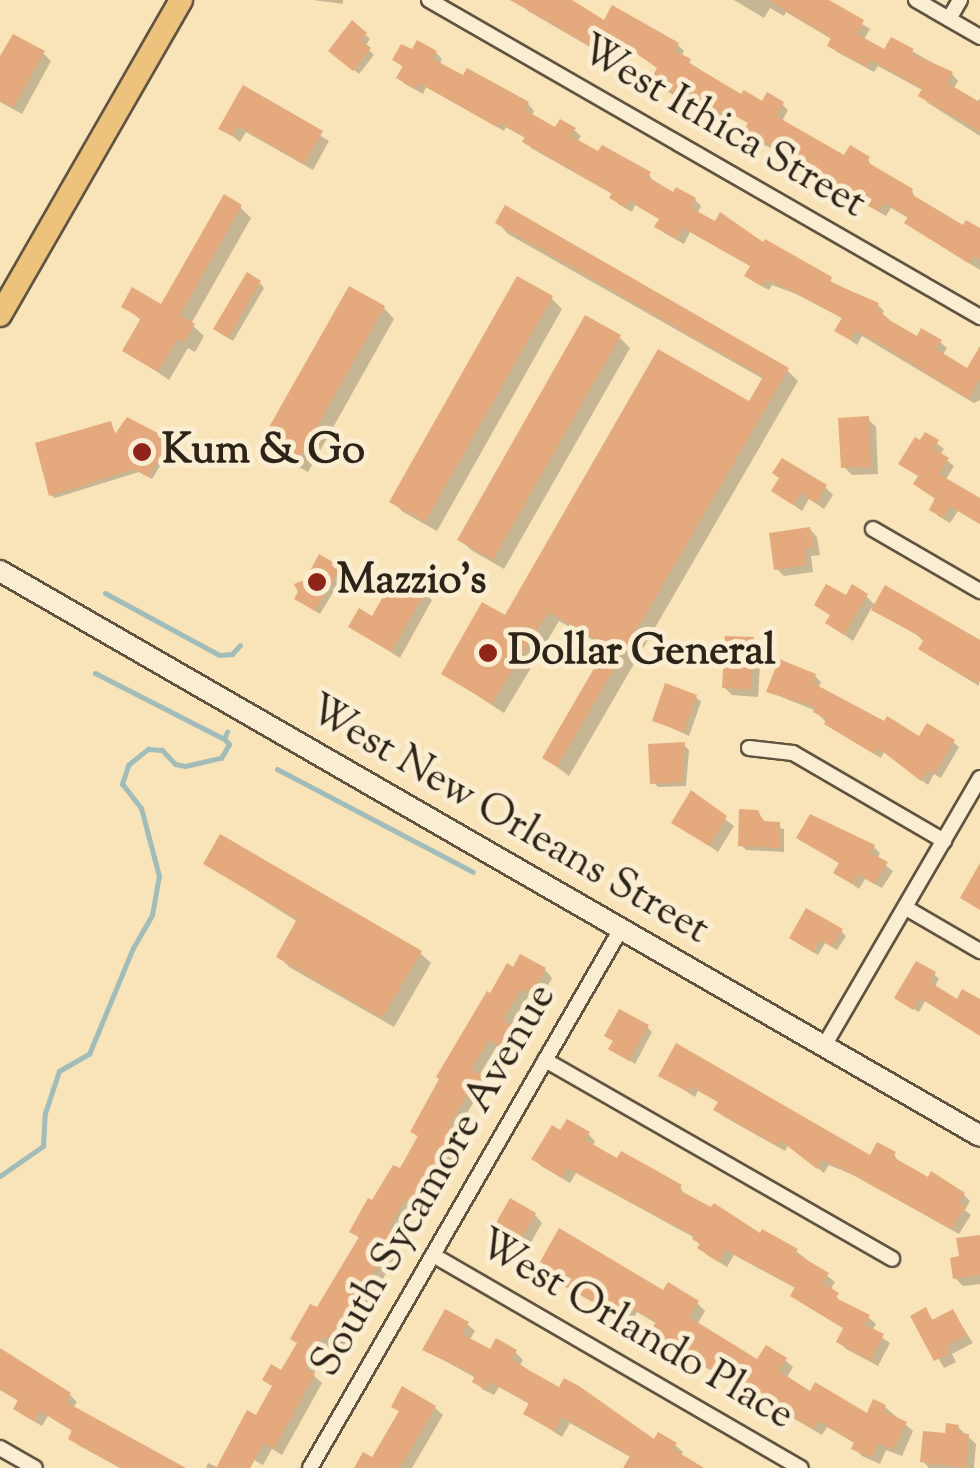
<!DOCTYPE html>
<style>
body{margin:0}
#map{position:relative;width:980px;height:1468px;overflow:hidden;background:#f8e4b8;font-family:"Sorts Mill Goudy",serif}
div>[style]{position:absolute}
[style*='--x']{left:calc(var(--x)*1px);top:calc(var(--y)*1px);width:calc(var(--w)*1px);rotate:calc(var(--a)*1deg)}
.shadow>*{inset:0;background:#0003}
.stream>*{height:5px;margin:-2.5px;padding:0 2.5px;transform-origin:2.5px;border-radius:2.5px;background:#a1bcb9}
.building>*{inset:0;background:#e4a97d}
.roads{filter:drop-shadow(2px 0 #605441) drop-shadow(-2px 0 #605441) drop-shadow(0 2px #605441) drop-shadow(0 -2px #605441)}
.street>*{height:14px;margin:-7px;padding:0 7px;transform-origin:7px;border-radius:7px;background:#faedd1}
.secondary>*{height:20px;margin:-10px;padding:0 10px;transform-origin:10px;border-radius:10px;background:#faedd1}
.primary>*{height:22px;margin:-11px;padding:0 11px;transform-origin:11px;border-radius:11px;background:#ecc27c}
.dots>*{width:28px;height:28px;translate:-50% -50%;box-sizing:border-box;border:5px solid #faedd1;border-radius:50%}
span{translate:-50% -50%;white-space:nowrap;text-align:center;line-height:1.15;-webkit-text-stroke:10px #faedd1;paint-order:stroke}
.street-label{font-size:42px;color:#2d2419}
.poi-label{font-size:42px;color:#2d2419;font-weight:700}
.left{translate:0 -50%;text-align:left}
</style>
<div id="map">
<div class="shadow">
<i style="clip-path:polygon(313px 0,343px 0,343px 4px)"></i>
<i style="clip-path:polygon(524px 0,567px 0,605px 23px,678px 45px,684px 51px,681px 57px,742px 98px,782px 104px,788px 110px,781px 123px,845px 159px,868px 159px,872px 168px,912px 191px,916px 200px,964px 228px,980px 231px,980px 270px,914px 229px,907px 223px,910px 219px,891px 208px,886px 216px,794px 164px,789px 156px,751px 139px,745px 133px,750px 124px,730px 113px,725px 123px,659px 87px,653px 81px,659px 69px,645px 57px,623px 44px,614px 61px,528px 11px,522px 4px)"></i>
<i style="clip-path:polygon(734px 0,824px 0,870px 29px,863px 41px,885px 53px,912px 51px,952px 74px,958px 81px,953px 90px,977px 103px,980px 98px,980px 136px,928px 103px,921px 96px,924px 91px,878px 66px,874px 72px,837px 52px,830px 45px,833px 40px,786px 12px,784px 16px,770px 8px,764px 18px)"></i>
<i style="clip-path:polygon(366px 35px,370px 39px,365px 46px,374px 55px,359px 74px,336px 55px)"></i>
<i style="clip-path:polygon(413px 53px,436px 53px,442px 59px,439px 65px,464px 79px,468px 71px,528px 104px,534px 111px,531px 117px,556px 131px,574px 130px,581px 136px,577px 142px,649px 174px,654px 184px,674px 196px,695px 200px,701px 206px,697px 214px,878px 305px,884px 311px,881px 316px,918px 339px,940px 342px,947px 348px,942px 356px,968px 371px,980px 364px,980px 400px,974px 403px,967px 399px,862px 336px,857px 345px,837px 330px,844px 319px,796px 294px,772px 285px,769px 290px,754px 282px,748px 276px,752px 267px,690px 232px,684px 244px,664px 233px,658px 226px,661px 220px,635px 205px,632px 212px,618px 204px,614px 195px,531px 148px,527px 139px,506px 127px,504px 131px,426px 87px,423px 94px,405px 84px,399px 78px,404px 68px,395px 60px)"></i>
<i style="clip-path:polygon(44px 54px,51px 61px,22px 114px,0 102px,0 61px)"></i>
<i style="clip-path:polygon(244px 88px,329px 141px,313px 170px,246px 132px,240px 142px,222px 128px)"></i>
<i style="clip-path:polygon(240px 207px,251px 218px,191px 324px,204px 336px,195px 352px,188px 348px,169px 380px,125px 350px,142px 321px,124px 306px,161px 307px)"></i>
<i style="clip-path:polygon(498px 223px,787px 370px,798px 381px,569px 776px,545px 758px,609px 649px,559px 621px,504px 713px,444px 674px,750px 405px,765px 380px,508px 234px)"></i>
<i style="clip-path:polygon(260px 283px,264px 288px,233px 341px,221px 334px)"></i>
<i style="clip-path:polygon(551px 298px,562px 309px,437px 531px,403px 512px,392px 501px)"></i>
<i style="clip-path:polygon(384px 308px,394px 319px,308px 472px,274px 453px,263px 443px)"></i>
<i style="clip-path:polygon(619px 337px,630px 348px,504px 569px,471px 550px,460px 539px)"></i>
<i style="clip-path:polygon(868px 419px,876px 427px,878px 474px,852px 475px,844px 467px)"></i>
<i style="clip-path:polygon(110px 424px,117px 436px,173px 445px,152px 479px,139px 472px,55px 498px,51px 495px)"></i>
<i style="clip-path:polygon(926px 435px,944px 449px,940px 455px,954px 466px,945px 481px,980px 502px,980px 524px,958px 511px,950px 523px,938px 516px,932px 509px,937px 500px,922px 490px,916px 484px,920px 477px,901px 464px)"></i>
<i style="clip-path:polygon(825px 487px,833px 495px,824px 509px,809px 499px,802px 511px,774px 491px)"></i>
<i style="clip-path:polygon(810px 529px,817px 537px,820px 555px,811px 556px,813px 572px,784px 576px,777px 569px)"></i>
<i style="clip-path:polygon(339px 569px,344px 574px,320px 614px,302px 603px,301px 592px)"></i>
<i style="clip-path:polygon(886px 589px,980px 640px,979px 686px,928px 655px,921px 648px,926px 641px,872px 607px,853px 641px,828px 623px,832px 617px,817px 605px,866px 596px,876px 606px)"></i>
<i style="clip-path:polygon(424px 593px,432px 600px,400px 658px,351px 627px)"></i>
<i style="clip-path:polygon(753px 640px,761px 648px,758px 697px,732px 695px,724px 687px)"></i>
<i style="clip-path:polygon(815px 676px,821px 682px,818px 688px,920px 739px,953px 742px,959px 747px,941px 778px,934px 774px,928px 785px,884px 752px,881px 758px,833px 729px,814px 710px,769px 692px)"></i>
<i style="clip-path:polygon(696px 697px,701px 702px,689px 736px,654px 720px)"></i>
<i style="clip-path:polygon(684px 745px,689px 750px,686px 786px,658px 787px,653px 782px)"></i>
<i style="clip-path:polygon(692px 794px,734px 826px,718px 852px,674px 822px)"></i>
<i style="clip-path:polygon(757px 812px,767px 824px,784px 829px,784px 852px,746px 850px,741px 845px)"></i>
<i style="clip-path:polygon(799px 838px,874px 847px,880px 853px,877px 859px,893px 871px,882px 888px,865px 879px,859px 889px,836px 872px,841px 864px)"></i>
<i style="clip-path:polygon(206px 864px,420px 953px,431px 963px,394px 1027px,289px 967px,279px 956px,298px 922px)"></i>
<i style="clip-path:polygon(841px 931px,846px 936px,837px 950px,825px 943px,818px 955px,797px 943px)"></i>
<i style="clip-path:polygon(545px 970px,552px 978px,540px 1001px,529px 995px,510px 1027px,520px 1036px,510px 1053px,497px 1046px,479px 1076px,493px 1088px,482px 1106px,474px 1101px,456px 1133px,463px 1140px,422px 1212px,413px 1206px,396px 1237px,403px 1243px,344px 1348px,332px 1342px,313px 1375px,322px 1383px,282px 1455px,272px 1449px,263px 1465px,254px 1460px,250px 1468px,206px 1468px,208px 1463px,219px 1468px,257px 1418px,361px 1240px,352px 1231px,400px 1172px,420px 1139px,413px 1131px,488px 994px)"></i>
<i style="clip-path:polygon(934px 974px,939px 979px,934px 988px,958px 1002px,980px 1002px,980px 1035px,925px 1001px,919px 1012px,902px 1002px)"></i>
<i style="clip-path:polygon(647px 1027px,652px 1032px,635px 1064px,612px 1049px,615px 1042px,607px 1036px)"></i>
<i style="clip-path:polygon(677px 1047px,870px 1158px,894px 1154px,899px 1164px,964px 1195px,970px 1201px,965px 1210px,971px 1215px,959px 1234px,853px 1175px,829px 1165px,824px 1173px,788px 1145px,785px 1151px,723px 1116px,716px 1110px,720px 1103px,698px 1091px,695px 1097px,661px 1075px)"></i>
<i style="clip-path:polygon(561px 1134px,588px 1134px,595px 1141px,592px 1147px,680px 1187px,686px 1197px,796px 1251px,835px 1282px,830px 1290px,843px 1304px,868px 1317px,876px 1324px,872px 1331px,890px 1343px,878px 1366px,846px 1349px,839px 1342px,845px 1329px,800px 1302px,793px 1295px,797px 1289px,734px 1255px,727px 1267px,707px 1255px,695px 1238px,576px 1173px,570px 1183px,541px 1166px,534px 1159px)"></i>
<i style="clip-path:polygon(535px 1215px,542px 1223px,521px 1260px,490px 1238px)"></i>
<i style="clip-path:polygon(980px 1238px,980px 1284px,963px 1286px,955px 1278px,961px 1259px)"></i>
<i style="clip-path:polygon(543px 1262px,697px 1303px,705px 1311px,697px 1325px,758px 1362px,785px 1360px,793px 1367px,786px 1379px,811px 1394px,868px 1417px,885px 1407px,913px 1431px,902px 1456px,886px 1450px,880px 1464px,862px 1456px,854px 1448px,856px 1444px,827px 1427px,822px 1435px,660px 1341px,652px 1333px,657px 1324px,637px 1312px,631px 1323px,558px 1283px)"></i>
<i style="clip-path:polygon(925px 1311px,935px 1322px,953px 1312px,973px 1343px,952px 1354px,956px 1362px,944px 1368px,914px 1317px)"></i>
<i style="clip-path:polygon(467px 1324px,475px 1331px,469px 1341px,490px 1353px,515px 1352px,523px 1360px,519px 1367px,655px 1442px,675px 1445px,683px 1452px,680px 1457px,699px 1468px,629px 1468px,632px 1458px,570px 1423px,562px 1437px,526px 1414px,531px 1405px,499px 1387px,494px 1395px,482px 1389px,476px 1378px,425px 1350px)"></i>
<i style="clip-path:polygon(0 1352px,70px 1395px,77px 1402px,73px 1408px,178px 1468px,120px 1468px,78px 1445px,71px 1438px,74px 1432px,48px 1416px,42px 1426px,23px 1415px,16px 1408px,20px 1402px,0 1390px)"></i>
<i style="clip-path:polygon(394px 1406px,435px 1408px,443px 1415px,412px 1468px,357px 1468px,373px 1460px,401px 1413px)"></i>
<i style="clip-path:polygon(958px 1427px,976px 1444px,974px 1468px,929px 1468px,923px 1461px)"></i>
</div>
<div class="stream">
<i style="--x:105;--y:593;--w:130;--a:28.5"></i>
<i style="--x:219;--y:655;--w:13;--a:-4"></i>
<i style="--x:232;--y:654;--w:12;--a:-48"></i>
<i style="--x:95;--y:673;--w:145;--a:27.1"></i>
<i style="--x:277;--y:769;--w:221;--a:27.7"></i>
<i style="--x:0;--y:1176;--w:52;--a:-34.9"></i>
<i style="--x:43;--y:1146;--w:33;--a:-87"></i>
<i style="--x:45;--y:1113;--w:44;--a:-71.6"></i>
<i style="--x:59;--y:1071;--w:34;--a:-30"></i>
<i style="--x:89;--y:1054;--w:115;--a:-67.5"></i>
<i style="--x:133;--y:948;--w:38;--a:-60"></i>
<i style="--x:152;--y:915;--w:40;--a:-80"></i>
<i style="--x:159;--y:876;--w:70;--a:-104.8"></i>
<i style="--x:141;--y:808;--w:31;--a:-128"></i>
<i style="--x:122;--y:784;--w:20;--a:-72"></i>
<i style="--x:128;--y:765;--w:26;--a:-39"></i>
<i style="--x:148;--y:749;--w:14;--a:4"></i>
<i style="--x:162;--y:750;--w:19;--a:47"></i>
<i style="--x:175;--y:764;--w:10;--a:11"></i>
<i style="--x:185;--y:766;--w:37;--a:-13"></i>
<i style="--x:221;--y:758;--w:16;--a:-60"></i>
<i style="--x:229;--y:744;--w:7;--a:-135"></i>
<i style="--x:224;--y:739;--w:8;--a:-67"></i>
</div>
<div class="building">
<i style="clip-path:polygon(510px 0,572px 0,604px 20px,612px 5px,679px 43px,675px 51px,691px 59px,689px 63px,741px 94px,744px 90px,762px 101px,767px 92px,784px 102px,776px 116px,844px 155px,850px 145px,870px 157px,867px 162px,913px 189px,911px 194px,963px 225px,966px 220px,980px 228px,980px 259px,974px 256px,970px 264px,904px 223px,908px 217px,884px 203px,879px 211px,785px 158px,787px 153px,742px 133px,748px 123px,724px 109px,718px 118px,650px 81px,657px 68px,617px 40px,608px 56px)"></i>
<i style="clip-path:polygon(768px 0,829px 0,864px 20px,857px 34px,884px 49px,891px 37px,914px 49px,911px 53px,953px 72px,947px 83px,980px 102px,980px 131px,918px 96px,922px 89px,871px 60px,867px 67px,827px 46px,831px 38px)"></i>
<i style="clip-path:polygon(352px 20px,367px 33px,361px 40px,371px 48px,353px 71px,328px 51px)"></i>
<i style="clip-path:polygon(13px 34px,45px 51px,13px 108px,0 101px,0 56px)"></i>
<i style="clip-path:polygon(417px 40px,437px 51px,433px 59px,463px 75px,467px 68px,529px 102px,525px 110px,555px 127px,560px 119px,576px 128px,571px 136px,598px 151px,602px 145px,651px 172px,648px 177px,673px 192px,676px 187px,696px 198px,691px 208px,715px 221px,720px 212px,763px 242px,765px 239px,832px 277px,830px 282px,879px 303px,876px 308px,891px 321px,917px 336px,921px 328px,942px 340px,936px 349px,967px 368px,980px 346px,980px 378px,968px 399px,878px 342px,855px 331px,850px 340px,834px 331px,842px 318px,787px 288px,766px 280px,762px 286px,744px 276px,750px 266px,683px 228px,677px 239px,654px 227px,659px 219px,629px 201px,625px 207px,609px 198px,612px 193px,522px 142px,525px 137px,499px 123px,497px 127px,419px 83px,416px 89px,396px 78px,403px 66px,392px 60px,401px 44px,412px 49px)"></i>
<i style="clip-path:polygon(243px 85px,323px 131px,304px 164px,238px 126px,232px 136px,218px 129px)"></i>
<i style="clip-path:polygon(224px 194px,242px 205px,180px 315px,195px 324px,184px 343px,177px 339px,158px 372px,122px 351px,141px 318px,121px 307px,132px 287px,161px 304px)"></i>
<i style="clip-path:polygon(505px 205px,789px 368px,557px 767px,542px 758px,607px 646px,548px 612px,492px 704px,441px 674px,482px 602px,505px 615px,658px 349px,749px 401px,763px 377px,495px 223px)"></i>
<i style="clip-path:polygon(247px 272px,261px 281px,228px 338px,213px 329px)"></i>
<i style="clip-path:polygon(517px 276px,553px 296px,425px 522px,389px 502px)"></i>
<i style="clip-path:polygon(349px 286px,385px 306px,296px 464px,260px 443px)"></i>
<i style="clip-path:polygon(585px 315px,621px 335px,493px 560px,457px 540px)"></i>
<i style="clip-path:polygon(869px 416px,871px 467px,841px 468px,838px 418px)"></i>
<i style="clip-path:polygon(127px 417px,171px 440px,148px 477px,134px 469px,49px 496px,35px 443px,111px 421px,115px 434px)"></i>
<i style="clip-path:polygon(925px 432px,939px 440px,934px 449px,949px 458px,939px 474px,980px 498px,980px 524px,950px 506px,943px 518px,929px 510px,935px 498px,913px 484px,918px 476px,898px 464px,915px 437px,920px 440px)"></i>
<i style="clip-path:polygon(782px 458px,827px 485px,816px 503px,801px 493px,793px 505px,771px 491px,779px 478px,772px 473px)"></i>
<i style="clip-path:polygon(810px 527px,814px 547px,804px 549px,807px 565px,774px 570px,769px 533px)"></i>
<i style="clip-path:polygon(319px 554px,341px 567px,315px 611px,294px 599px,298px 592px,294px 584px,305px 580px)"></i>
<i style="clip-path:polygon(396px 574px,426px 591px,391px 652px,348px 627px,359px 608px,372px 616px)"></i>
<i style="clip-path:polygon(826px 584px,846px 595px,852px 584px,868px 594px,844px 635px,825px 623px,830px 615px,814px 605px)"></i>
<i style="clip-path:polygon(885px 585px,980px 640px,980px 682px,972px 681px,918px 649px,923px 641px,916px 634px,871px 610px)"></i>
<i style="clip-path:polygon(725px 636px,754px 637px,751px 690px,722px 688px)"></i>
<i style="clip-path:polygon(779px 659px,816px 674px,813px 683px,884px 721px,887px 716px,919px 736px,927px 723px,955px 740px,934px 774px,928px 770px,921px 781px,878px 748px,874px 754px,824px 724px,827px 719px,813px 712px,815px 707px,766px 692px)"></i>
<i style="clip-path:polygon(665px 683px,697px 695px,684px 732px,652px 721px)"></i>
<i style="clip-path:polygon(685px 742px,682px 782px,650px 784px,648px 744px)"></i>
<i style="clip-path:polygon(691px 790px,727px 816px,709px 846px,671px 823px)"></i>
<i style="clip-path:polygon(739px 809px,758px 810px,763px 821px,780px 822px,780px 848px,738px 846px)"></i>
<i style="clip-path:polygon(810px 814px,875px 845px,871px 853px,888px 862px,875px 884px,858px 874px,852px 884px,833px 873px,839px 863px,796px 838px)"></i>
<i style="clip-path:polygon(220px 834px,422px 951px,382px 1018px,276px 957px,297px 919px,203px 864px)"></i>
<i style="clip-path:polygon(980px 863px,980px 910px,960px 898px)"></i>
<i style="clip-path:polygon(806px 908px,843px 929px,832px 947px,820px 940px,813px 952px,789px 938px)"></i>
<i style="clip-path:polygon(520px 954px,546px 968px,532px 995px,521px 989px,503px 1020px,514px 1027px,502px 1048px,489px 1040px,471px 1069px,487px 1078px,473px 1100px,466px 1096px,449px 1126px,457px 1131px,414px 1206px,405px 1200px,389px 1229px,396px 1233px,335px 1342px,323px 1336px,305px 1368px,315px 1374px,274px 1449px,264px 1443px,250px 1468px,216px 1468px,247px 1410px,256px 1415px,272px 1386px,262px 1380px,271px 1364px,281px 1370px,297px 1343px,290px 1339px,310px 1304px,317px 1307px,359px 1237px,349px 1232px,368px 1198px,372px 1200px,393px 1165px,400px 1168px,418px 1136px,410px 1132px,439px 1079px,436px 1077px,487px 991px,490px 993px,507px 963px,513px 967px)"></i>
<i style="clip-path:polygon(916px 961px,936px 972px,930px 982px,957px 999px,962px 989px,980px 999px,980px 1036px,920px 998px,913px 1010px,894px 998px)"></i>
<i style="clip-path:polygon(619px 1009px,649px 1025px,629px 1061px,608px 1049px,613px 1041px,604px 1036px)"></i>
<i style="clip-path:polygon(676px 1043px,870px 1155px,877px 1142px,896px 1152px,893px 1157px,928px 1177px,931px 1171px,965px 1193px,959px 1202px,966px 1207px,951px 1229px,843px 1169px,822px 1160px,817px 1169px,781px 1141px,778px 1146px,713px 1110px,718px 1102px,691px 1086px,688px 1092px,658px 1076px)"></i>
<i style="clip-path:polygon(567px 1119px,590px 1132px,585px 1140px,617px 1158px,621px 1151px,641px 1162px,682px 1185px,679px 1190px,711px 1207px,714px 1203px,760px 1233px,762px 1229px,798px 1249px,795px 1253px,829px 1273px,823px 1283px,839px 1293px,836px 1298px,870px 1315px,865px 1325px,884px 1334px,871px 1361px,836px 1342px,843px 1328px,790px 1296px,795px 1287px,726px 1250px,719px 1262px,697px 1248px,700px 1244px,692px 1239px,694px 1236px,568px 1168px,562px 1178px,531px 1159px,552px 1125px,560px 1130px)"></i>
<i style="clip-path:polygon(510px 1198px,536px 1213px,513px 1254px,487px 1239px)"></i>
<i style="clip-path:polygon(559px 1228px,663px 1290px,668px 1282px,699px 1301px,689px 1317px,757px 1359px,766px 1345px,787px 1358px,779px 1371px,810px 1391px,815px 1382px,867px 1413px,873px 1399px,886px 1405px,883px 1411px,907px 1422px,893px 1450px,878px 1443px,872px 1458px,851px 1449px,854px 1442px,819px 1421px,814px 1429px,649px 1334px,656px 1322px,628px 1306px,622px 1317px,547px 1276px,551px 1269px,540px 1262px)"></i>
<i style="clip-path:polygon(980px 1235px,980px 1275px,953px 1279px,950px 1258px,959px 1256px,956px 1238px)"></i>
<i style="clip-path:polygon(926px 1307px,932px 1320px,953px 1309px,967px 1335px,946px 1346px,950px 1353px,934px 1361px,910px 1316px)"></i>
<i style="clip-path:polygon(445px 1309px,469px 1322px,462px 1334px,490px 1349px,496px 1338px,517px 1350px,512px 1359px,527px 1369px,559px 1387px,564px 1378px,579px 1386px,654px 1439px,658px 1432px,677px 1443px,673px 1449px,704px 1468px,623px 1468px,630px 1456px,562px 1417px,554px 1431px,523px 1414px,529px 1403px,490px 1382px,486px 1390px,472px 1382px,475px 1375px,422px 1350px)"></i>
<i style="clip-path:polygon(0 1348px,71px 1393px,66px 1402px,186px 1468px,121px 1468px,68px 1439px,72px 1430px,40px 1411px,34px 1421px,13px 1409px,18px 1400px,0 1389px)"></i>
<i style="clip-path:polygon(402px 1386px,436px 1406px,416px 1441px,400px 1468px,354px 1468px,363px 1452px,372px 1457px,381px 1442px,399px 1411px,391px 1407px)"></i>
<i style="clip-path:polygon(946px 1423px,959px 1425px,958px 1433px,969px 1434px,966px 1468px,920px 1462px,923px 1431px,945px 1433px)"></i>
</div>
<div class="roads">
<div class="street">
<i style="--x:429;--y:0;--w:636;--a:29.91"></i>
<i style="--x:916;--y:0;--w:74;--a:30"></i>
<i style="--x:949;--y:19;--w:22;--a:-60"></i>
<i style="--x:873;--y:529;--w:124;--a:30.1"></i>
<i style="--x:749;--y:748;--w:44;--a:6.5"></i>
<i style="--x:793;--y:753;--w:175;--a:30.2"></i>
<i style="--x:906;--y:908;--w:86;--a:30.2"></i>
<i style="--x:824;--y:1046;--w:310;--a:-59.8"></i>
<i style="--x:545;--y:1060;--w:400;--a:29.8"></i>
<i style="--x:433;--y:1255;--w:425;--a:30.1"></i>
<i style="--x:0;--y:1448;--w:40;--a:29.7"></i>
<i style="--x:310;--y:1468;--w:622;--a:-60.02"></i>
</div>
<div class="secondary">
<i style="--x:0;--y:571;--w:1131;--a:29.96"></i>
</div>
<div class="primary">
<i style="--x:0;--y:315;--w:363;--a:-60.1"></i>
</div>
</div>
<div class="dots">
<i style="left:142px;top:452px;background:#8f2418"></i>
<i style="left:317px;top:582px;background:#8f2418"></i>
<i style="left:488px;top:653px;background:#8f2418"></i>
</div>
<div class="street-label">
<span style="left:722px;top:128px;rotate:30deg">West Ithica Street</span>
<span style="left:508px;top:821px;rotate:30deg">West New Orleans Street</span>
<span style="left:435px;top:1181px;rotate:-60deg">South Sycamore Avenue</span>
<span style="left:635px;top:1331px;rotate:30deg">West Orlando Place</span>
</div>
<div class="poi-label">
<span class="left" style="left:162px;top:452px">Kum &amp; Go</span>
<span class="left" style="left:337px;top:582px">Mazzio's</span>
<span class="left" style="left:508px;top:653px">Dollar General</span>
</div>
</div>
